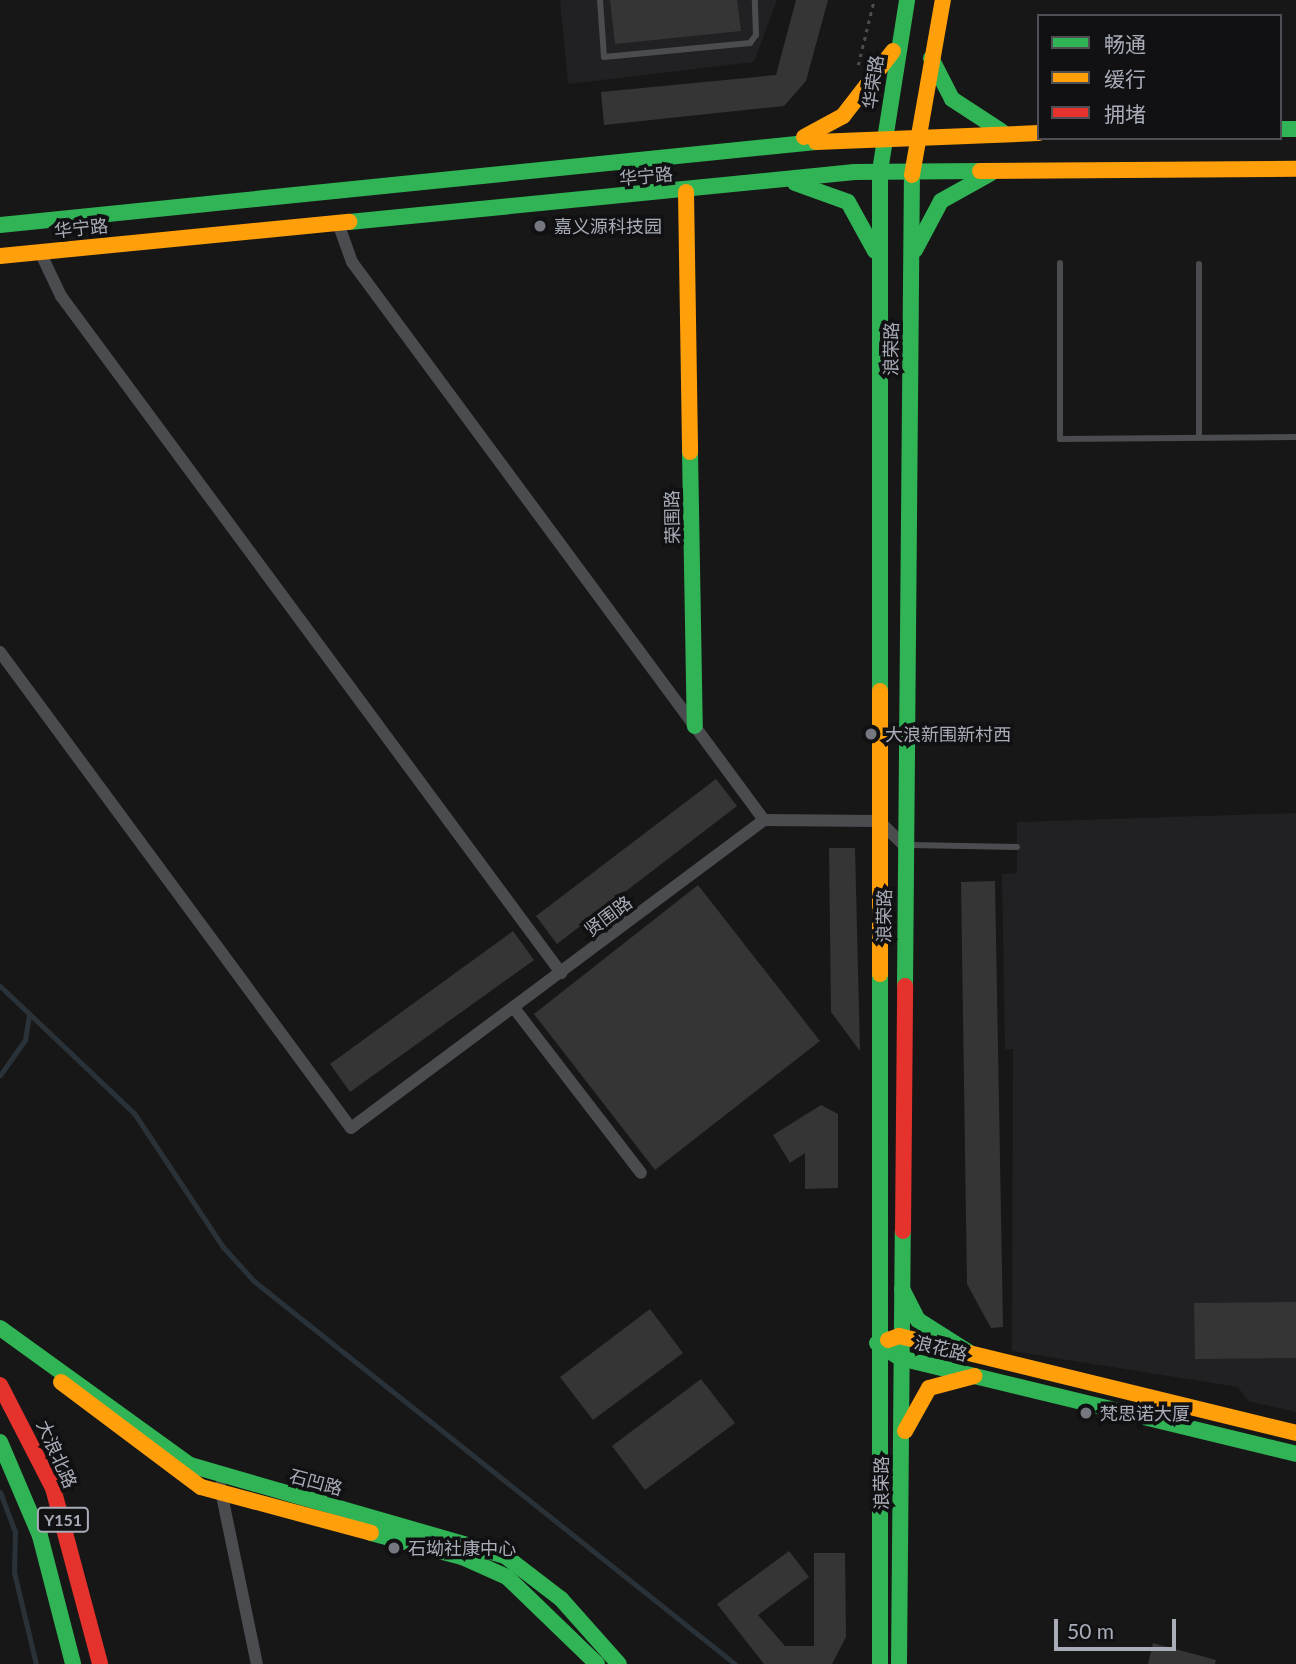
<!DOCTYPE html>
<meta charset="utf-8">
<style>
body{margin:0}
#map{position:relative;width:1296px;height:1664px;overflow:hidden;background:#171717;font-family:Lato,"Noto Sans SC",sans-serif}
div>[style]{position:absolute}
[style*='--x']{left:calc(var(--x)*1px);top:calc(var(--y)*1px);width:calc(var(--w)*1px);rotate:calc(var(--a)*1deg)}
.built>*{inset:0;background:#212123}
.stream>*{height:5px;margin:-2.5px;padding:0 2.5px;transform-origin:2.5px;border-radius:2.5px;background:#2a3239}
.building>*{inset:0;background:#353536}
.path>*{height:2.5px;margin-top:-1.25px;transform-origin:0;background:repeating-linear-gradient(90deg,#4d4e52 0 3.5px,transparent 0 8.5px)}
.lane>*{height:6px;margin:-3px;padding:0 3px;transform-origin:3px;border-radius:3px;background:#4b4c50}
.street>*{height:12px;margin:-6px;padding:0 6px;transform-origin:6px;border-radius:6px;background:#4b4c50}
.fast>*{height:16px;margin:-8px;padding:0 8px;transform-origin:8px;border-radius:8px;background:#30b455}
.slow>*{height:16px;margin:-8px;padding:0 8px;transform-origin:8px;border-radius:8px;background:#ff9f0a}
.jam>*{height:16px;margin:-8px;padding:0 8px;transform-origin:8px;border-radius:8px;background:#e5322d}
.dots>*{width:19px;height:19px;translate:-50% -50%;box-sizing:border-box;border:4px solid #111113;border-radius:50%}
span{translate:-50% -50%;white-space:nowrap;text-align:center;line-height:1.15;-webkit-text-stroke:7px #111113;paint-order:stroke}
.shield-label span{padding:2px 5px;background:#111113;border:2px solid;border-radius:5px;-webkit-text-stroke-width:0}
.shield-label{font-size:16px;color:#a8adb8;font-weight:700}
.street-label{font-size:18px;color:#a8adb8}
.poi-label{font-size:18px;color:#a8adb8}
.left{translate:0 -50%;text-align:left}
.legend{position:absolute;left:1037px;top:14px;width:245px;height:126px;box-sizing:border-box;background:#111113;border:2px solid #4d4f55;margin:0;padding:9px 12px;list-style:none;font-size:21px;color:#a8adb8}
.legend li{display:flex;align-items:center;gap:14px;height:35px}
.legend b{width:35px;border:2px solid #4d4f55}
.scale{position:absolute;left:1054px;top:1619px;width:122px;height:32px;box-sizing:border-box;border:4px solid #a8adb8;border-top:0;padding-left:9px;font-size:21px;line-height:24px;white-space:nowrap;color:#a8adb8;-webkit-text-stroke:5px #111113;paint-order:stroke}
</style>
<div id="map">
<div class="built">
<i style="clip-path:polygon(560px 0,777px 0,754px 62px,568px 84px)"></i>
<i style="clip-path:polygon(1296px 813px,1296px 1412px,1248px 1401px,1238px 1387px,1012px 1351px,1013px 1049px,1005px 1049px,1002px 874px,1017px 873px,1017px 822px)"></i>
</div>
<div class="stream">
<i style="--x:0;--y:986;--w:185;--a:43.5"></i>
<i style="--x:134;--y:1113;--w:161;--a:56.4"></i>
<i style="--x:223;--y:1247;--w:47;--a:47.6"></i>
<i style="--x:255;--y:1282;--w:613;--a:38.51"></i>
<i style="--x:0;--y:1075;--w:43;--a:-54.5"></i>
<i style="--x:25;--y:1040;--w:26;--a:-81"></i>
<i style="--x:0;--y:1492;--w:43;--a:69.4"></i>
<i style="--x:15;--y:1532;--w:40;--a:91.4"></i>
<i style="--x:14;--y:1572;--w:95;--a:76.6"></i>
</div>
<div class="building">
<i style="clip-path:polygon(610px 0,737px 0,741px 31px,615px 44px)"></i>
<i style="clip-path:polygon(796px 0,828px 0,806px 81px,784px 106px,604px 125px,601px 92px,776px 75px)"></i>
<i style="clip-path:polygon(716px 779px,737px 806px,557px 944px,536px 916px)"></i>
<i style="clip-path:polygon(829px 848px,855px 848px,860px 1051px,831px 1012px)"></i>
<i style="clip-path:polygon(995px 881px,1003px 1327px,991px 1328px,967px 1284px,961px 882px)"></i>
<i style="clip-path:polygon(698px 885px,820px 1041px,655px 1170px,534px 1014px)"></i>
<i style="clip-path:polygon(513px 931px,534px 960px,350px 1092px,330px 1064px)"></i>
<i style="clip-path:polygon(821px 1105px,838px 1114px,838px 1188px,805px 1189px,805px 1153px,790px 1163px,773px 1135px)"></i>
<i style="clip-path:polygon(1296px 1302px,1296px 1358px,1195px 1359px,1194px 1303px)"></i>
<i style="clip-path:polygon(650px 1309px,683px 1353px,593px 1420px,560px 1377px)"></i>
<i style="clip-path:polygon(701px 1379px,735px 1423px,645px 1490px,612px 1446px)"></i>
<i style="clip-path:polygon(789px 1551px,809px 1577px,758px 1615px,785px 1646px,814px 1646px,814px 1553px,845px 1553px,846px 1637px,832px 1664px,764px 1664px,717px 1604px)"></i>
<i style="clip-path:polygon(1153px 1643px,1216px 1660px,1215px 1664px,1148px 1664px)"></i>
</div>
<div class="path">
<i style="--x:858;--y:65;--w:67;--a:-76.2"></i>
</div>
<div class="lane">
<i style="--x:600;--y:0;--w:57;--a:86"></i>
<i style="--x:604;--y:57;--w:147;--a:-5.5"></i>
<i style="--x:750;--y:43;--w:10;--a:-53"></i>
<i style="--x:756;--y:35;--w:35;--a:-92"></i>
<i style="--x:1060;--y:263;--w:176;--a:90"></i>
<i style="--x:1060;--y:439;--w:236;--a:-0.5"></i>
<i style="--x:1199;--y:264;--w:174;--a:90"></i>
<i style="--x:910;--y:845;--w:107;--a:1.1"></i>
</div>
<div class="street">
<i style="--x:338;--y:223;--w:41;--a:70.3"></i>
<i style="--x:352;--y:262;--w:694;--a:53.56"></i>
<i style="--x:40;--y:252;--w:49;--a:64.5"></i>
<i style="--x:61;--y:296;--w:842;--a:53.55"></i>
<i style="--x:0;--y:652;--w:591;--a:53.6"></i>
<i style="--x:351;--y:1128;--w:515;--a:-36.71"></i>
<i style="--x:764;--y:820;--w:115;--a:0.5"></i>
<i style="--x:879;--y:821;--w:35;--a:44"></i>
<i style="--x:514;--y:1008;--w:208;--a:52.4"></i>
<i style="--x:220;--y:1486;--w:182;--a:78.3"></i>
</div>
<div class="fast">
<i style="--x:931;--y:58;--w:46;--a:62.9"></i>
<i style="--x:952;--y:99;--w:59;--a:33.1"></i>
<i style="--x:1280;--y:129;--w:16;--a:0"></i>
<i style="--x:795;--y:183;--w:56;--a:19.7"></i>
<i style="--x:848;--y:202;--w:56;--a:61.1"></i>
<i style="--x:349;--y:222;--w:508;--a:-5.64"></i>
<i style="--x:855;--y:172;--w:125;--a:-0.5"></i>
<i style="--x:0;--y:225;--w:820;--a:-5.81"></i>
<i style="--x:915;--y:250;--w:55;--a:-62"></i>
<i style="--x:941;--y:201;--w:57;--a:-29.2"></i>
<i style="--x:690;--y:452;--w:274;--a:89"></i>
<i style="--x:880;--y:691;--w:520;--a:-90"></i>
<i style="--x:880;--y:171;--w:173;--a:-81"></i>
<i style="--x:880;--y:974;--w:690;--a:90"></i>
<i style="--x:905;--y:986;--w:811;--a:-89.51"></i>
<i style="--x:902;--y:1289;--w:35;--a:63"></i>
<i style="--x:918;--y:1320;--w:62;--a:32.4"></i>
<i style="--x:0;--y:1328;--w:234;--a:35.8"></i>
<i style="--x:190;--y:1465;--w:328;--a:16.1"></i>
<i style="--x:505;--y:1556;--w:71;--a:37.5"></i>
<i style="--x:561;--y:1599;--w:87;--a:48.3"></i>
<i style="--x:877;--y:1343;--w:27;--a:33"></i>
<i style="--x:900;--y:1358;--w:407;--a:13.6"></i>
<i style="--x:0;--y:1442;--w:102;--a:66.9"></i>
<i style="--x:40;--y:1536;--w:132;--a:75.5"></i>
<i style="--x:371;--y:1533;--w:94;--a:14.8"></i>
<i style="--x:462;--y:1557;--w:49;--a:24"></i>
<i style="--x:507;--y:1577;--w:125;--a:44"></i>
<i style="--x:899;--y:1664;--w:433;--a:-89.5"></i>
</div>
<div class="slow">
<i style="--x:804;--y:137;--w:44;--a:-28.3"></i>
<i style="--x:843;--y:116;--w:82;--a:-52.4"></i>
<i style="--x:816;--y:142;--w:223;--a:-2.3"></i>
<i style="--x:980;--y:171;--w:316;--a:-0.4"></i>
<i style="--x:912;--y:175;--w:178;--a:-80"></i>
<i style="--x:686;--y:192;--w:260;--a:89.1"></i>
<i style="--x:0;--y:256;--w:351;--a:-5.6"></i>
<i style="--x:880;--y:691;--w:283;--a:90"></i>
<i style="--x:888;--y:1340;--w:12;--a:-20"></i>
<i style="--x:899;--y:1336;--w:409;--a:13.7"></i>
<i style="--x:61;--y:1382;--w:175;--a:36.9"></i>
<i style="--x:201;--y:1487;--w:176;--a:15.1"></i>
<i style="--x:905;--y:1431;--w:49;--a:-60.8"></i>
<i style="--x:929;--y:1388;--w:47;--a:-14.9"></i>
</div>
<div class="jam">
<i style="--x:903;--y:1231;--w:245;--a:-89.5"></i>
<i style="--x:0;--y:1385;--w:116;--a:62.8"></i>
<i style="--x:53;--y:1488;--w:182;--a:75"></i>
</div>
<div class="dots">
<i style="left:540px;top:226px;background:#757880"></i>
<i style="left:871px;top:734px;background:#757880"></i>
<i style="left:1086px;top:1413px;background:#757880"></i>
<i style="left:394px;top:1548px;background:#757880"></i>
</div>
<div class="shield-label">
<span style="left:63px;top:1520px">Y151</span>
</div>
<div class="street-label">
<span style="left:873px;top:82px;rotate:-82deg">华荣路</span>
<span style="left:646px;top:176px;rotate:-5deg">华宁路</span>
<span style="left:81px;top:228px;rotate:-6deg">华宁路</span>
<span style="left:891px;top:349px;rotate:-89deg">浪荣路</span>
<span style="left:672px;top:517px;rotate:-91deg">荣围路</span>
<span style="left:608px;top:916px;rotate:-37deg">贤围路</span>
<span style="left:884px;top:916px;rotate:-89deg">浪荣路</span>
<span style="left:941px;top:1348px;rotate:14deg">浪花路</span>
<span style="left:57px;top:1454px;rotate:66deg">大浪北路</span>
<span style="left:316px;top:1482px;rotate:15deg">石凹路</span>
<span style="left:881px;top:1483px;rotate:-90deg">浪荣路</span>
</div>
<div class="poi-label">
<span class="left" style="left:554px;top:226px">嘉义源科技园</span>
<span class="left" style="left:885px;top:734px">大浪新围新村西</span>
<span class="left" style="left:1100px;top:1413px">梵思诺大厦</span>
<span class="left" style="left:408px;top:1548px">石坳社康中心</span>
</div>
<ul class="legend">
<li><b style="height:9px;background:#30b455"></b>畅通</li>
<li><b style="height:9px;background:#ff9f0a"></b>缓行</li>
<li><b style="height:9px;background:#e5322d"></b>拥堵</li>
</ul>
<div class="scale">50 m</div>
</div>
